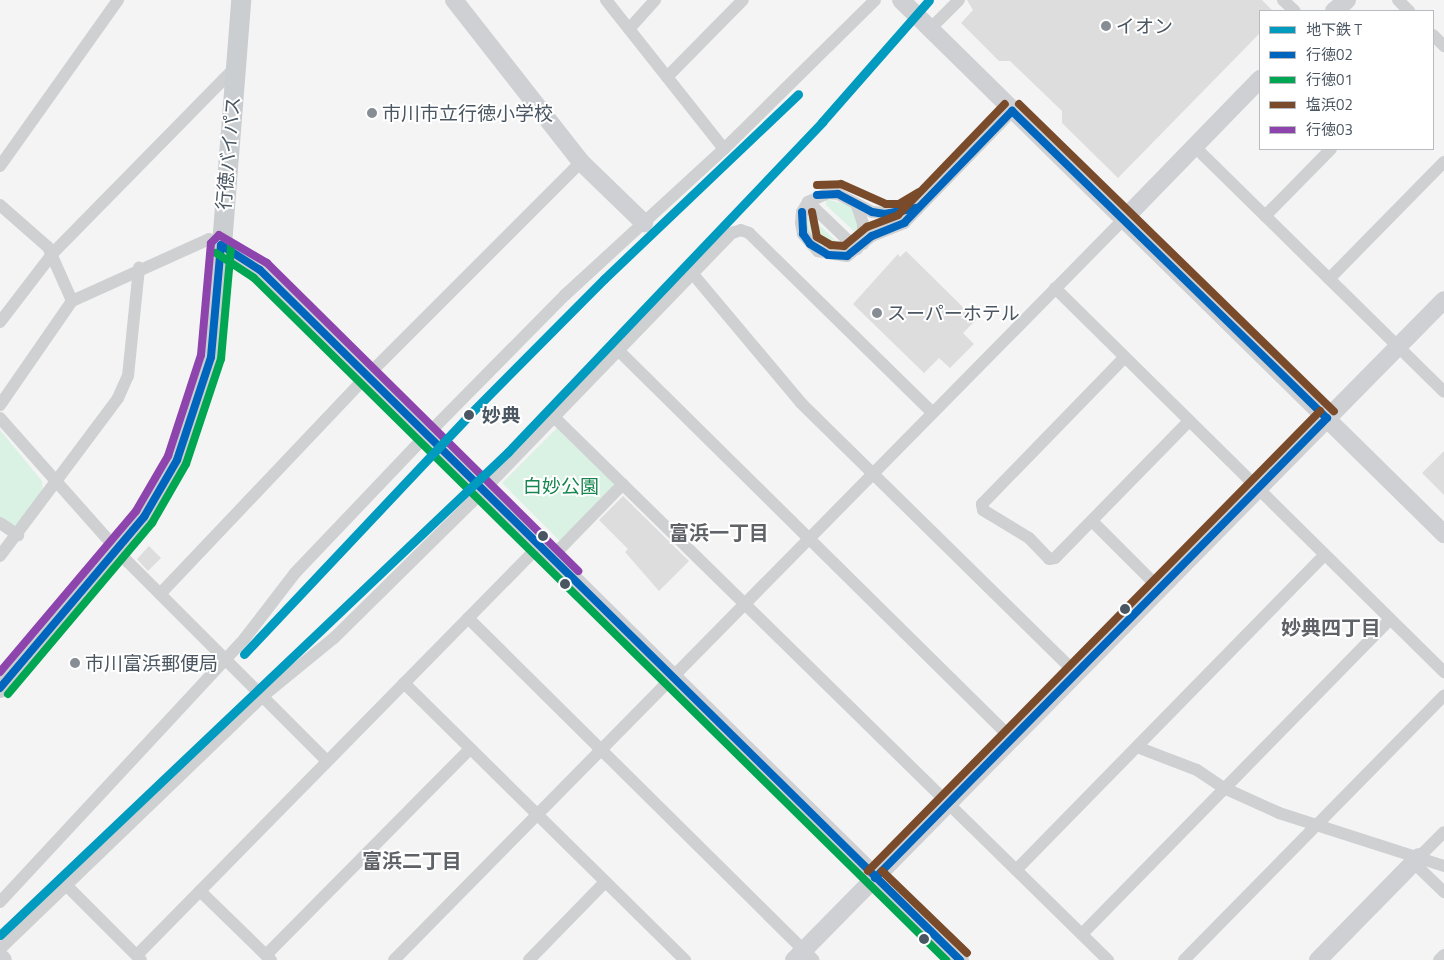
<!DOCTYPE html>
<meta charset="utf-8">
<style>
body{margin:0}
#map{position:relative;width:1444px;height:960px;overflow:hidden;background:#f4f4f4;font-family:"Titillium Web","Noto Sans JP",sans-serif}
div>[style]{position:absolute}
[style*='--x']{left:calc(var(--x)*1px);top:calc(var(--y)*1px);width:calc(var(--w)*1px);rotate:calc(var(--a)*1deg)}
.green>*{inset:0;background:#d9f2e3}
.building>*{inset:0;background:#ddddde}
.street>*{height:12px;margin:-6px;padding:0 6px;transform-origin:6px;border-radius:6px;background:#ced0d2}
.secondary>*{height:18px;margin:-9px;padding:0 9px;transform-origin:9px;border-radius:9px;background:#ced0d4}
.primary>*{height:20px;margin:-10px;padding:0 10px;transform-origin:10px;border-radius:10px;background:#caced1}
.bus-1>*{height:8px;margin:-4px;padding:0 4px;transform-origin:4px;border-radius:4px;background:#0065bd}
.bus-2>*{height:8px;margin:-4px;padding:0 4px;transform-origin:4px;border-radius:4px;background:#00a651}
.bus-3>*{height:8px;margin:-4px;padding:0 4px;transform-origin:4px;border-radius:4px;background:#7a4b2a}
.bus-4>*{height:8px;margin:-4px;padding:0 4px;transform-origin:4px;border-radius:4px;background:#8e44ad}
.metro-1>*{height:9px;margin:-4.5px;padding:0 4.5px;transform-origin:4.5px;border-radius:4.5px;background:#009bbf}
.dots>*{width:14px;height:14px;translate:-50% -50%;box-sizing:border-box;border:2px solid #fff;border-radius:50%}
span{translate:-50% -50%;white-space:nowrap;text-align:center;line-height:1.15;-webkit-text-stroke:4px #fff;paint-order:stroke}
.poi-label{font-size:19px;color:#4a5661}
.left{translate:0 -50%;text-align:left}
.street-label{font-size:19px;color:#4a5661}
.stop-label{font-size:19px;color:#4a5661;font-weight:700}
.park-label{font-size:19px;color:#17864f}
.neighbourhood-label{font-size:20px;color:#5f6368;font-weight:700}
.legend{position:absolute;left:1259px;top:10px;width:175px;height:140px;box-sizing:border-box;background:#fff;border:1px solid #b7bbc0;margin:0;padding:6px 9px;list-style:none;font-size:15px;color:#4a5661}
.legend li{display:flex;align-items:center;gap:10px;height:25px}
.legend b{width:25px;border:1px solid #b7bbc0}
</style>
<div id="map">
<div class="green">
<i style="clip-path:polygon(826px 199px,851px 206px,860px 232px,855px 232px,826px 205px)"></i>
<i style="clip-path:polygon(806px 218px,812px 218px,840px 245px,840px 251px,825px 249px,808px 233px)"></i>
<i style="clip-path:polygon(557px 428px,613px 483px,613px 489px,561px 542px,502px 483px)"></i>
<i style="clip-path:polygon(0 430px,42px 481px,43px 491px,18px 524px,11px 526px,0 518px)"></i>
</div>
<div class="building">
<i style="clip-path:polygon(967px 0,1262px 0,1273px 11px,1260px 11px,1260px 33px,1118px 178px,1062px 123px,1062px 111px,1010px 61px,999px 61px,961px 23px,973px 10px)"></i>
<i style="clip-path:polygon(906px 251px,976px 320px,963px 333px,974px 344px,950px 368px,939px 358px,924px 373px,853px 304px,898px 254px,900px 257px)"></i>
<i style="clip-path:polygon(1444px 451px,1444px 495px,1422px 473px)"></i>
<i style="clip-path:polygon(623px 496px,689px 561px,659px 591px,625px 552px,628px 549px,599px 520px)"></i>
<i style="clip-path:polygon(149px 546px,161px 558px,148px 571px,137px 559px)"></i>
</div>
<div class="street">
<i style="--x:606;--y:0;--w:190;--a:51.6"></i>
<i style="--x:1283;--y:0;--w:16;--a:43"></i>
<i style="--x:1398;--y:0;--w:16;--a:45"></i>
<i style="--x:629;--y:29;--w:39;--a:-48"></i>
<i style="--x:930;--y:29;--w:41;--a:-45"></i>
<i style="--x:1433;--y:35;--w:16;--a:45"></i>
<i style="--x:667;--y:77;--w:108;--a:-45.4"></i>
<i style="--x:1195;--y:147;--w:349;--a:44.5"></i>
<i style="--x:0;--y:166;--w:204;--a:-54.6"></i>
<i style="--x:808;--y:202;--w:68;--a:43.8"></i>
<i style="--x:0;--y:205;--w:64;--a:41.2"></i>
<i style="--x:48;--y:247;--w:59;--a:66"></i>
<i style="--x:857;--y:206;--w:18;--a:71"></i>
<i style="--x:863;--y:223;--w:21;--a:90"></i>
<i style="--x:917;--y:208;--w:16;--a:158"></i>
<i style="--x:902;--y:214;--w:30;--a:-176"></i>
<i style="--x:872;--y:212;--w:38;--a:-152"></i>
<i style="--x:838;--y:194;--w:10;--a:-174"></i>
<i style="--x:828;--y:193;--w:22;--a:156"></i>
<i style="--x:808;--y:202;--w:12;--a:121"></i>
<i style="--x:802;--y:212;--w:11;--a:95"></i>
<i style="--x:801;--y:223;--w:11;--a:80"></i>
<i style="--x:803;--y:234;--w:23;--a:49"></i>
<i style="--x:818;--y:251;--w:29;--a:10"></i>
<i style="--x:847;--y:256;--w:32;--a:-39"></i>
<i style="--x:872;--y:236;--w:35;--a:-22"></i>
<i style="--x:904;--y:223;--w:156;--a:-46"></i>
<i style="--x:1265;--y:216;--w:94;--a:-45.4"></i>
<i style="--x:692;--y:273;--w:170;--a:50"></i>
<i style="--x:801;--y:403;--w:385;--a:44.5"></i>
<i style="--x:1329;--y:279;--w:164;--a:-45.5"></i>
<i style="--x:1055;--y:288;--w:547;--a:44.63"></i>
<i style="--x:0;--y:322;--w:87;--a:-52.5"></i>
<i style="--x:53;--y:253;--w:260;--a:-45.5"></i>
<i style="--x:619;--y:351;--w:552;--a:44.63"></i>
<i style="--x:1124;--y:358;--w:204;--a:134.2"></i>
<i style="--x:982;--y:504;--w:6;--a:81"></i>
<i style="--x:983;--y:510;--w:54;--a:31.3"></i>
<i style="--x:1029;--y:538;--w:29;--a:46"></i>
<i style="--x:1049;--y:559;--w:6;--a:-9"></i>
<i style="--x:1055;--y:558;--w:192;--a:-45.6"></i>
<i style="--x:0;--y:405;--w:126;--a:-55.3"></i>
<i style="--x:72;--y:301;--w:150;--a:-24.3"></i>
<i style="--x:209;--y:239;--w:13;--a:27"></i>
<i style="--x:554;--y:417;--w:776;--a:44.43"></i>
<i style="--x:0;--y:418;--w:193;--a:48.4"></i>
<i style="--x:128;--y:562;--w:281;--a:45"></i>
<i style="--x:1092;--y:521;--w:96;--a:45"></i>
<i style="--x:0;--y:523;--w:22;--a:34"></i>
<i style="--x:0;--y:556;--w:197;--a:-53.2"></i>
<i style="--x:118;--y:398;--w:24;--a:-66"></i>
<i style="--x:128;--y:376;--w:109;--a:-84.2"></i>
<i style="--x:551;--y:558;--w:103;--a:-45.8"></i>
<i style="--x:160;--y:594;--w:301;--a:-46.5"></i>
<i style="--x:367;--y:376;--w:303;--a:-45"></i>
<i style="--x:468;--y:618;--w:486;--a:44.7"></i>
<i style="--x:404;--y:683;--w:395;--a:44.6"></i>
<i style="--x:1137;--y:747;--w:64;--a:21"></i>
<i style="--x:1197;--y:770;--w:32;--a:34"></i>
<i style="--x:1224;--y:788;--w:60;--a:24.4"></i>
<i style="--x:1279;--y:813;--w:173;--a:17.8"></i>
<i style="--x:1419;--y:857;--w:35;--a:-45"></i>
<i style="--x:1414;--y:863;--w:42;--a:44"></i>
<i style="--x:1016;--y:870;--w:440;--a:-45.6"></i>
<i style="--x:66;--y:885;--w:106;--a:45"></i>
<i style="--x:200;--y:891;--w:99;--a:44.2"></i>
<i style="--x:0;--y:902;--w:360;--a:-47.1"></i>
<i style="--x:245;--y:638;--w:82;--a:-52.4"></i>
<i style="--x:295;--y:573;--w:174;--a:-46.4"></i>
<i style="--x:415;--y:447;--w:214;--a:-45.4"></i>
<i style="--x:565;--y:295;--w:216;--a:-42.6"></i>
<i style="--x:724;--y:149;--w:212;--a:-44.6"></i>
<i style="--x:1082;--y:934;--w:439;--a:-45.6"></i>
<i style="--x:0;--y:949;--w:366;--a:-43.9"></i>
<i style="--x:264;--y:695;--w:90;--a:-39.2"></i>
<i style="--x:334;--y:638;--w:192;--a:-44.6"></i>
<i style="--x:471;--y:503;--w:376;--a:-46"></i>
<i style="--x:732;--y:233;--w:9;--a:-18"></i>
<i style="--x:741;--y:230;--w:9;--a:21"></i>
<i style="--x:749;--y:233;--w:256;--a:44.4"></i>
<i style="--x:137;--y:955;--w:573;--a:-45.49"></i>
<i style="--x:266;--y:955;--w:290;--a:-45.3"></i>
<i style="--x:394;--y:960;--w:1039;--a:-45.43"></i>
<i style="--x:529;--y:960;--w:109;--a:-45.7"></i>
<i style="--x:1184;--y:960;--w:371;--a:-45.5"></i>
<i style="--x:1439;--y:960;--w:7;--a:-45"></i>
</div>
<div class="secondary">
<i style="--x:454;--y:0;--w:206;--a:51.9"></i>
<i style="--x:581;--y:162;--w:88;--a:44.1"></i>
<i style="--x:901;--y:0;--w:762;--a:44.52"></i>
<i style="--x:1334;--y:11;--w:17;--a:-40"></i>
<i style="--x:1123;--y:220;--w:197;--a:-45.8"></i>
<i style="--x:221;--y:245;--w:46;--a:32.7"></i>
<i style="--x:260;--y:270;--w:983;--a:44.59"></i>
<i style="--x:0;--y:957;--w:4;--a:45"></i>
<i style="--x:794;--y:960;--w:926;--a:-45.44"></i>
<i style="--x:1318;--y:960;--w:144;--a:-45.6"></i>
</div>
<div class="primary">
<i style="--x:0;--y:688;--w:224;--a:-49.9"></i>
<i style="--x:144;--y:517;--w:98;--a:-61.9"></i>
<i style="--x:190;--y:431;--w:100;--a:-75.5"></i>
<i style="--x:215;--y:334;--w:335;--a:-85.5"></i>
</div>
<div class="bus-1">
<i style="--x:1012;--y:111;--w:440;--a:44.3"></i>
<i style="--x:817;--y:195;--w:21;--a:-3"></i>
<i style="--x:838;--y:194;--w:38;--a:28"></i>
<i style="--x:872;--y:212;--w:13;--a:9"></i>
<i style="--x:885;--y:214;--w:33;--a:-11"></i>
<i style="--x:802;--y:212;--w:22;--a:87"></i>
<i style="--x:803;--y:234;--w:12;--a:55"></i>
<i style="--x:810;--y:244;--w:21;--a:31"></i>
<i style="--x:828;--y:255;--w:19;--a:3"></i>
<i style="--x:847;--y:256;--w:32;--a:-39"></i>
<i style="--x:872;--y:236;--w:35;--a:-22"></i>
<i style="--x:904;--y:223;--w:156;--a:-46"></i>
<i style="--x:221;--y:245;--w:46;--a:32.7"></i>
<i style="--x:260;--y:270;--w:983;--a:44.59"></i>
<i style="--x:0;--y:688;--w:224;--a:-49.9"></i>
<i style="--x:144;--y:517;--w:66;--a:-59.9"></i>
<i style="--x:177;--y:460;--w:108;--a:-71.7"></i>
<i style="--x:211;--y:357;--w:112;--a:-84.9"></i>
<i style="--x:875;--y:878;--w:645;--a:-45.5"></i>
</div>
<div class="bus-2">
<i style="--x:216;--y:253;--w:45;--a:33.3"></i>
<i style="--x:254;--y:278;--w:972;--a:44.58"></i>
<i style="--x:8;--y:694;--w:224;--a:-49.9"></i>
<i style="--x:152;--y:523;--w:68;--a:-60"></i>
<i style="--x:186;--y:464;--w:111;--a:-71.6"></i>
<i style="--x:221;--y:359;--w:113;--a:-84.9"></i>
</div>
<div class="bus-3">
<i style="--x:1019;--y:104;--w:440;--a:44.3"></i>
<i style="--x:817;--y:185;--w:24;--a:-2"></i>
<i style="--x:841;--y:184;--w:49;--a:24"></i>
<i style="--x:886;--y:204;--w:13;--a:0"></i>
<i style="--x:899;--y:204;--w:23;--a:-31"></i>
<i style="--x:812;--y:212;--w:25;--a:79"></i>
<i style="--x:817;--y:237;--w:16;--a:30"></i>
<i style="--x:831;--y:245;--w:13;--a:4"></i>
<i style="--x:844;--y:246;--w:30;--a:-40"></i>
<i style="--x:867;--y:227;--w:33;--a:-21"></i>
<i style="--x:898;--y:215;--w:154;--a:-46.1"></i>
<i style="--x:868;--y:871;--w:645;--a:-45.5"></i>
<i style="--x:882;--y:871;--w:118;--a:44"></i>
</div>
<div class="bus-4">
<i style="--x:0;--y:672;--w:211;--a:-49.8"></i>
<i style="--x:136;--y:511;--w:64;--a:-59.8"></i>
<i style="--x:168;--y:456;--w:106;--a:-71.9"></i>
<i style="--x:201;--y:355;--w:112;--a:-84.9"></i>
<i style="--x:211;--y:243;--w:11;--a:-45"></i>
<i style="--x:219;--y:235;--w:56;--a:30.3"></i>
<i style="--x:267;--y:263;--w:438;--a:44.7"></i>
</div>
<div class="metro-1">
<i style="--x:244;--y:654;--w:330;--a:-46.7"></i>
<i style="--x:470;--y:414;--w:190;--a:-45.2"></i>
<i style="--x:604;--y:279;--w:268;--a:-43.6"></i>
<i style="--x:0;--y:935;--w:701;--a:-43.55"></i>
<i style="--x:508;--y:452;--w:456;--a:-46.4"></i>
<i style="--x:822;--y:122;--w:162;--a:-48.7"></i>
</div>
<div class="dots">
<i style="left:1106px;top:26px;background:#868d94"></i>
<i style="left:372px;top:113px;background:#868d94"></i>
<i style="left:877px;top:313px;background:#868d94"></i>
<i style="left:469px;top:415px;background:#4a5661"></i>
<i style="left:543px;top:536px;background:#4a5661"></i>
<i style="left:565px;top:584px;background:#4a5661"></i>
<i style="left:1125px;top:609px;background:#4a5661"></i>
<i style="left:75px;top:663px;background:#868d94"></i>
<i style="left:924px;top:939px;background:#4a5661"></i>
</div>
<div class="poi-label">
<span class="left" style="left:1116px;top:26px">イオン</span>
<span class="left" style="left:382px;top:113px">市川市立行徳小学校</span>
<span class="left" style="left:887px;top:313px">スーパーホテル</span>
<span class="left" style="left:85px;top:663px">市川富浜郵便局</span>
</div>
<div class="street-label">
<span style="left:228px;top:153px;rotate:-85deg">行徳バイパス</span>
</div>
<div class="stop-label">
<span class="left" style="left:482px;top:415px">妙典</span>
</div>
<div class="park-label">
<span style="left:561px;top:486px">白妙公園</span>
</div>
<div class="neighbourhood-label">
<span style="left:719px;top:532px">富浜一丁目</span>
<span style="left:1331px;top:627px">妙典四丁目</span>
<span style="left:412px;top:860px">富浜二丁目</span>
</div>
<ul class="legend">
<li><b style="height:6px;background:#009bbf"></b>地下鉄 T</li>
<li><b style="height:6px;background:#0065bd"></b>行徳02</li>
<li><b style="height:6px;background:#00a651"></b>行徳01</li>
<li><b style="height:6px;background:#7a4b2a"></b>塩浜02</li>
<li><b style="height:6px;background:#8e44ad"></b>行徳03</li>
</ul>
</div>
